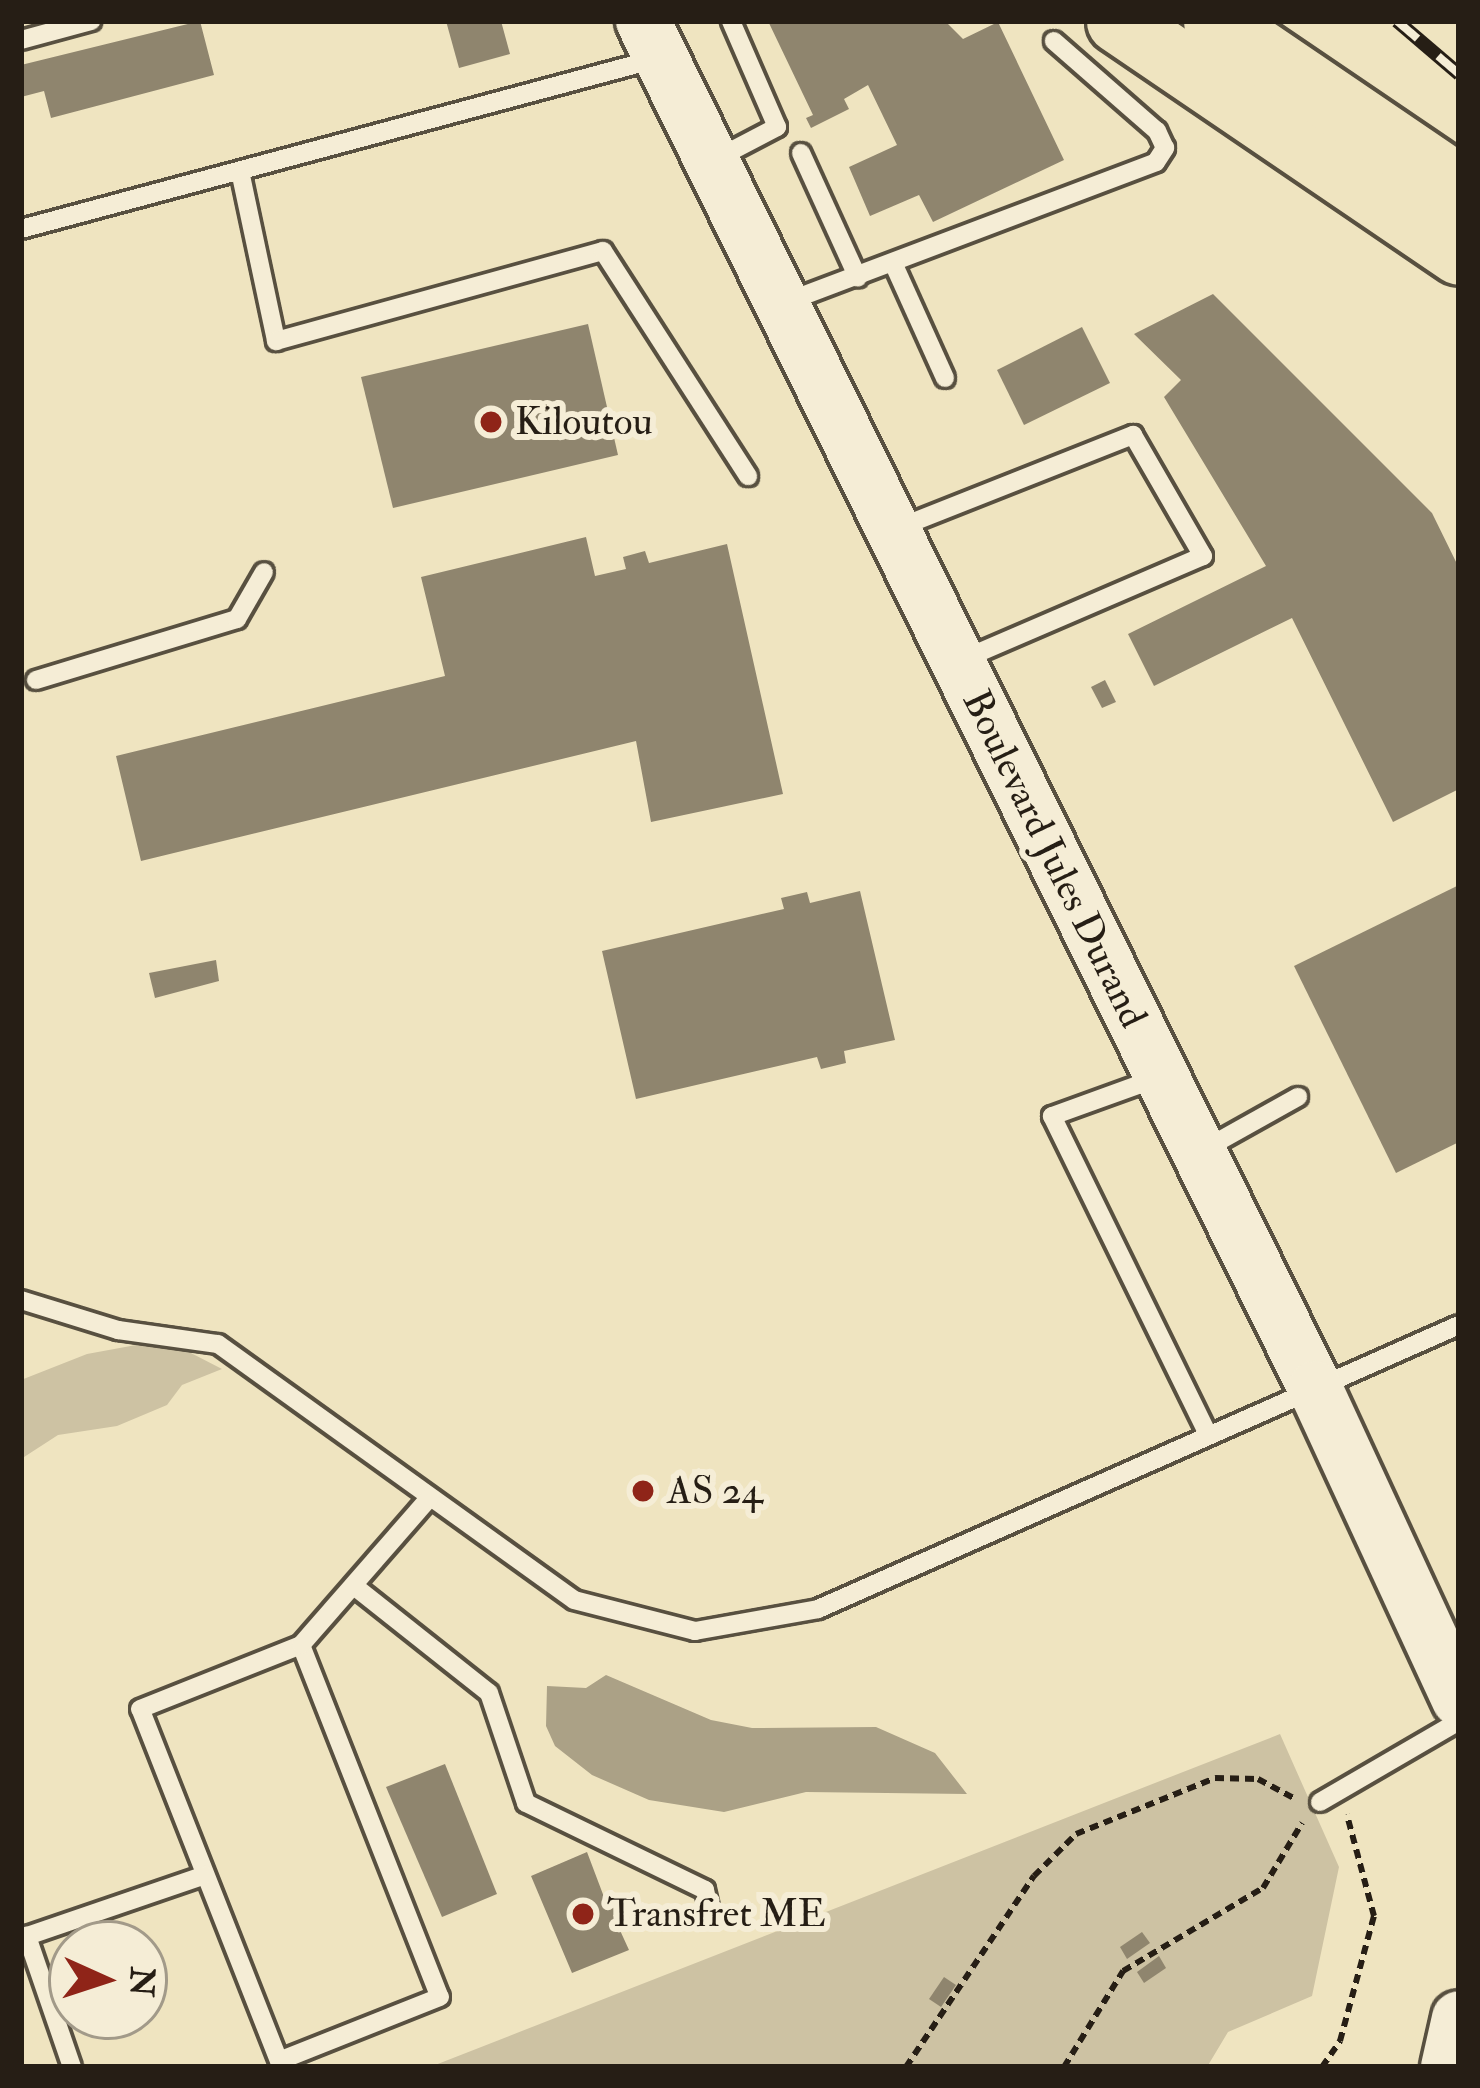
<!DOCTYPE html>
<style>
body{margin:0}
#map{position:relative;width:1480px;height:2088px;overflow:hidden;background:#efe4c0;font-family:"IM FELL Double Pica",serif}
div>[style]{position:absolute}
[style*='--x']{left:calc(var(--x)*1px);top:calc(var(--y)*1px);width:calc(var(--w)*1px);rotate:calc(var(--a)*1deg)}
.green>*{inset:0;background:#cdc2a3}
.water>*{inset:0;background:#aba186}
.building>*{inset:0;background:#8f856e}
.path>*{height:6px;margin-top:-3px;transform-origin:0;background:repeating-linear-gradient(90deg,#261e15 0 9px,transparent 0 15px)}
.roads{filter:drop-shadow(3px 0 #585040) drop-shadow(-3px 0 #585040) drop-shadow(0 3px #585040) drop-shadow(0 -3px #585040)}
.service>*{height:18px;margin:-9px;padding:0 9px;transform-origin:9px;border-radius:9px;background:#f5edd6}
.secondary>*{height:54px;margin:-27px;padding:0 27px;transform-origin:27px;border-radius:27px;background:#f5edd6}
.trunk>*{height:63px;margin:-31.5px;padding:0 31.5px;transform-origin:31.5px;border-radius:31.5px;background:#efe4c0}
.rail>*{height:14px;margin-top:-7px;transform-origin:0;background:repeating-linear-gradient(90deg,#f5edd6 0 27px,#261e15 0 54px);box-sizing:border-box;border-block:3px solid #261e15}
.dots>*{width:33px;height:33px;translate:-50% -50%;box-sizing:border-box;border:6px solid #f5edd6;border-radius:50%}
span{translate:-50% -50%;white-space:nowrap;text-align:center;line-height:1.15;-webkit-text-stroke:12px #f5edd6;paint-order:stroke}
.poi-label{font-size:39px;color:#261e15}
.left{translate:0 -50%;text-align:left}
.street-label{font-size:39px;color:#261e15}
.frame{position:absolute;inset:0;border:24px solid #261e15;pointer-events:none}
.north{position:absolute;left:48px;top:1920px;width:120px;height:120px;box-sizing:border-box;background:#f5edd6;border:3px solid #a29a89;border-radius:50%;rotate:93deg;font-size:33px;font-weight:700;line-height:48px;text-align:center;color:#261e15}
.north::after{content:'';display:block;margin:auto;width:42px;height:54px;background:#8f2418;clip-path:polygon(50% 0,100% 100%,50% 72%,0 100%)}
</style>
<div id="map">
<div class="green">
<i style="clip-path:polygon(136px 1345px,189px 1352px,222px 1369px,182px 1385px,167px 1405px,117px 1426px,58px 1435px,21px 1459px,21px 1380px,87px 1354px)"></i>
<i style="clip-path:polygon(1280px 1734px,1339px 1867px,1312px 1996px,1228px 2032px,1207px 2067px,430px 2067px)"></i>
</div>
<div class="water">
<i style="clip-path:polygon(606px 1675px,711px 1720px,752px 1728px,876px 1727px,935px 1753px,967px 1794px,806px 1792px,724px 1812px,649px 1800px,592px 1775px,555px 1746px,546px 1726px,547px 1686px,586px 1688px)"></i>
</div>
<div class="building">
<i style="clip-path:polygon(200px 21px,214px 75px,51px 118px,44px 91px,21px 97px,21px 65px)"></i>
<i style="clip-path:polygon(446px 21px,501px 21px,510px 54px,459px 68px)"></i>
<i style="clip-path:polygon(768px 21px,945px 21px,963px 39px,998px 22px,1064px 160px,933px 222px,919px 195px,870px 216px,849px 167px,897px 145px,868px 85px,844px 99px,849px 109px,811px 128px,806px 118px,813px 115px)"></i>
<i style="clip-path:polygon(1213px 294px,1432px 513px,1459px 568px,1459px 789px,1393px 822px,1292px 618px,1154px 686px,1128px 634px,1266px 566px,1164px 397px,1181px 380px,1134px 334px)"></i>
<i style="clip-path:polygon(588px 324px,618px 455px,393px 508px,361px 377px)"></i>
<i style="clip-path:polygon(1082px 327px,1110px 383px,1024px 425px,997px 370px)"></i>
<i style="clip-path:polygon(586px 537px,595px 576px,626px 569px,623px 557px,645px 551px,649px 563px,727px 544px,783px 794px,651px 822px,636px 741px,141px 861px,116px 756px,445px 676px,421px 577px)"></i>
<i style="clip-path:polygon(1105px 680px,1116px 702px,1102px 708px,1091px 687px)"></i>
<i style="clip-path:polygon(1459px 885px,1459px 1142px,1396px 1173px,1294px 966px)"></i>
<i style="clip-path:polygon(860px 891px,895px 1040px,844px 1051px,846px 1063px,821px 1069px,817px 1057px,636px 1099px,602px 951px,784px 909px,781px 898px,807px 892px,810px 903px)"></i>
<i style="clip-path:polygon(216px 960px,219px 981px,155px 998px,149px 973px)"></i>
<i style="clip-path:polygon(445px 1764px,497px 1894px,442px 1917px,386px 1787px)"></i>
<i style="clip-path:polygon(587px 1852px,604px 1897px,615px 1893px,623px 1912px,613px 1915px,629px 1950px,572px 1973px,531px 1876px)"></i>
<i style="clip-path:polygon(1142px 1932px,1150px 1943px,1127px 1959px,1120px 1947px)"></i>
<i style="clip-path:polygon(1159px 1956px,1166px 1968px,1144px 1983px,1137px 1972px)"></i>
<i style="clip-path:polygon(944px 1977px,956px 1985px,941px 2007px,929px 1999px)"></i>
</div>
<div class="path">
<i style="--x:906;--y:2067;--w:230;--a:-56.2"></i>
<i style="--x:1034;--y:1876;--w:59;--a:-45"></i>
<i style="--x:1076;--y:1834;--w:150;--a:-21.9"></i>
<i style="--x:1215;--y:1778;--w:43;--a:1.3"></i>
<i style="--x:1258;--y:1779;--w:40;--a:28"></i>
<i style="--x:1064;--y:2067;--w:113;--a:-58.4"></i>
<i style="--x:1123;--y:1971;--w:163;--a:-30.7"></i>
<i style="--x:1263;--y:1888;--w:76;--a:-59"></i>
<i style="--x:1322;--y:2067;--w:32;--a:-55"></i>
<i style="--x:1340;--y:2041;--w:130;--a:-74.8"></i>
<i style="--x:1374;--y:1916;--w:105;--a:-105"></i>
</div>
<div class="roads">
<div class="service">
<i style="--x:21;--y:40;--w:73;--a:-15.2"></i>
<i style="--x:801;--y:153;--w:137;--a:65.5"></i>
<i style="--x:716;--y:159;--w:69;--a:-27.7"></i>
<i style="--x:777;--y:127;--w:116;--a:-113.5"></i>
<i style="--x:240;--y:171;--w:174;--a:78"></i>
<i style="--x:276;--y:341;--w:339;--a:-15.4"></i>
<i style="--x:603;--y:251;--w:268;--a:57.2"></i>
<i style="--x:21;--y:229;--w:657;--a:-14.99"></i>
<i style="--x:894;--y:265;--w:124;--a:65.7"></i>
<i style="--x:789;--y:301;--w:392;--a:-20.7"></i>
<i style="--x:1156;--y:162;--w:17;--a:-57"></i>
<i style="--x:1165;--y:148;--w:19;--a:-115"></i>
<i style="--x:1157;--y:131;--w:137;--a:-138.9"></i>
<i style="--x:898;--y:528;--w:253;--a:-21.6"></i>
<i style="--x:1133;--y:435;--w:140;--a:60"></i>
<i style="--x:1203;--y:556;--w:263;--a:156.7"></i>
<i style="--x:36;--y:680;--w:210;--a:-16.9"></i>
<i style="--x:237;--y:619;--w:54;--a:-60.1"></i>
<i style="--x:1160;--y:1077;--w:115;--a:160.1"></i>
<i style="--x:1052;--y:1116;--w:354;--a:63.9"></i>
<i style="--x:1203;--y:1150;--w:109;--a:-29.2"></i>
<i style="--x:21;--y:1300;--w:102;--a:17.2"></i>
<i style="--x:118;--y:1330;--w:101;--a:8"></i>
<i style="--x:218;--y:1344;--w:438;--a:35.7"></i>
<i style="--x:574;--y:1600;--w:125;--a:14.4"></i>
<i style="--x:695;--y:1631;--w:125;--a:-10.1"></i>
<i style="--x:818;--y:1609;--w:701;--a:-23.9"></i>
<i style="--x:354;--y:1586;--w:172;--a:38.4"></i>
<i style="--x:489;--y:1693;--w:116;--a:71.4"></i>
<i style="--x:526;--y:1803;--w:199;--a:25.9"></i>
<i style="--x:705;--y:1890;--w:26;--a:77"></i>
<i style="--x:301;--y:1645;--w:378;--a:68.5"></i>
<i style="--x:440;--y:1997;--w:173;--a:158.3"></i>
<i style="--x:279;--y:2061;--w:378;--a:-111.5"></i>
<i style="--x:140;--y:1709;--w:173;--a:-21.7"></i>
<i style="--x:301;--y:1645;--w:196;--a:-48.9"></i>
<i style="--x:1320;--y:1802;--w:161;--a:-30.2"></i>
<i style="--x:72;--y:2067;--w:139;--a:-109"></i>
<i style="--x:27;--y:1936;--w:188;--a:-18.9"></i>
</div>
<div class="secondary">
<i style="--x:643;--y:21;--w:1523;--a:63.82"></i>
<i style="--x:1315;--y:1388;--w:343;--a:65.2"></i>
<i style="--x:1448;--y:2067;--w:50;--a:-77.3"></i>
</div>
<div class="trunk">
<i style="--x:1118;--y:21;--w:412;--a:34.2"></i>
<i style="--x:1215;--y:21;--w:295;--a:34.2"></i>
</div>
</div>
<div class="rail">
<i style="--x:1397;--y:21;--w:82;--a:40.5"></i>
</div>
<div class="dots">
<i style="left:491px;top:422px;background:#8f2418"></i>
<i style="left:643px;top:1491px;background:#8f2418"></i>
<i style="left:583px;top:1914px;background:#8f2418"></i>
</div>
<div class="poi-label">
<span class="left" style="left:515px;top:422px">Kiloutou</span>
<span class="left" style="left:667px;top:1491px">AS 24</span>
<span class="left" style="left:607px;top:1914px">Transfret ME</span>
</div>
<div class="street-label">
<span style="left:1054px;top:859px;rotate:64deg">Boulevard Jules Durand</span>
</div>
<div class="frame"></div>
<div class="north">N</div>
</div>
